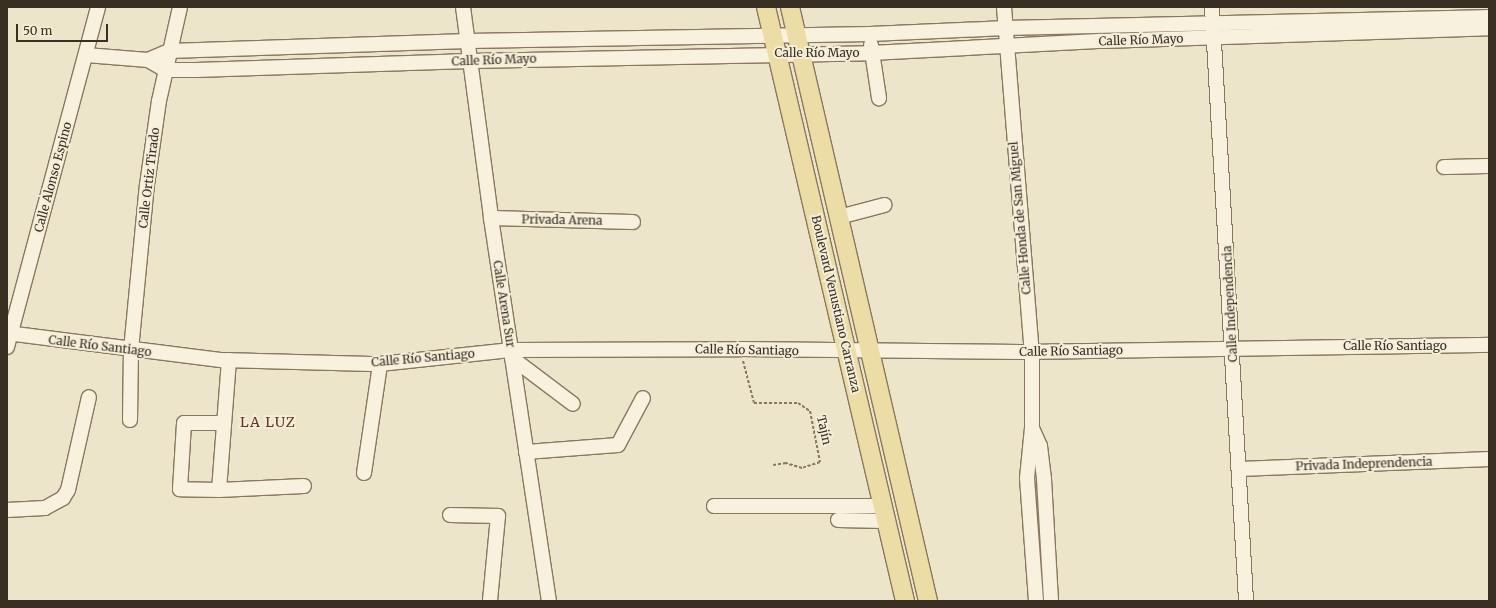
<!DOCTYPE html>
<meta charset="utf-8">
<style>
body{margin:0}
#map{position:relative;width:1496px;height:608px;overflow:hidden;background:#ece5ca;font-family:Merriweather,serif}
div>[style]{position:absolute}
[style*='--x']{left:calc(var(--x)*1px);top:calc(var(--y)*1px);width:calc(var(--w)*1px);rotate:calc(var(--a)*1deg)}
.path>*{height:2px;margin-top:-1px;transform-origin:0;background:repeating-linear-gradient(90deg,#88785f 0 3px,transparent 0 5px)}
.roads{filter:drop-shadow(1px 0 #88785f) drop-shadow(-1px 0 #88785f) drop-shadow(0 1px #88785f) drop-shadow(0 -1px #88785f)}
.minor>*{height:14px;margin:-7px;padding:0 7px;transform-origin:7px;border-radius:7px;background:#f7f1dd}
.major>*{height:18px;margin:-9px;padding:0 9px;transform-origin:9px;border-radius:9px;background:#ecdca5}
span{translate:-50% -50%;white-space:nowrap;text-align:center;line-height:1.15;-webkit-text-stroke:4px #f4eed9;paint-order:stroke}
.street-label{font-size:12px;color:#392f22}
.quarter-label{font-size:14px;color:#633624;letter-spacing:1px}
.frame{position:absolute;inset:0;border:8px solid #392f22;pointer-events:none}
.scale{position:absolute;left:16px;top:24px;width:92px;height:18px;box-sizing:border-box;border:2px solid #392f22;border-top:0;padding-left:5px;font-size:12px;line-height:14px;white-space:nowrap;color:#392f22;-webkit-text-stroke:3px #f4eed9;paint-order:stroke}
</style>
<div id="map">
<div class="path">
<i style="--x:743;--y:361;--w:43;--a:75.3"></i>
<i style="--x:754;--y:403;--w:44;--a:0"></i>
<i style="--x:798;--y:403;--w:14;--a:34"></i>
<i style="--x:810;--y:411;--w:52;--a:78.9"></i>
<i style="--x:820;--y:462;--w:19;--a:162"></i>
<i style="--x:802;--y:468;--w:17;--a:-163"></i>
<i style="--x:786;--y:463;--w:13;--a:171"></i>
</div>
<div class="roads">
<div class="minor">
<i style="--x:463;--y:7;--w:213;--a:82.4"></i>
<i style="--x:491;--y:218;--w:387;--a:81.4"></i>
<i style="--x:1004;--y:7;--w:346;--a:85.4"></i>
<i style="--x:1032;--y:352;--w:76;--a:90"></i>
<i style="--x:1032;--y:428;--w:50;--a:95.7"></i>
<i style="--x:1027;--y:478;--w:123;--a:85.8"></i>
<i style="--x:1212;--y:7;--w:595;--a:86.72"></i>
<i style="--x:871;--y:45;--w:54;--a:81.4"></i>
<i style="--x:86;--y:55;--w:62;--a:4.6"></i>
<i style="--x:148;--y:60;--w:20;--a:30"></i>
<i style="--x:165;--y:70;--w:31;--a:0"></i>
<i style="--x:196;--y:70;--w:274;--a:-1.9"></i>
<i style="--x:470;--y:61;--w:401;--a:-1.1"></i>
<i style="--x:871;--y:53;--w:232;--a:-3"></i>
<i style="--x:1103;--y:41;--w:386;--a:-1.9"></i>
<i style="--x:148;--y:60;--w:23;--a:-23"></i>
<i style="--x:169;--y:51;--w:299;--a:-1.9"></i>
<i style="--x:468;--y:41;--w:402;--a:-1"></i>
<i style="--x:870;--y:34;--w:135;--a:-2.5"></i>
<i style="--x:1005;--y:28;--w:484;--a:-1.3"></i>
<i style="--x:1444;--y:167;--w:45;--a:-1.3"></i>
<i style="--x:839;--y:217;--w:47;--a:-14.9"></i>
<i style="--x:491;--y:218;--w:142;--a:1.6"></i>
<i style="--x:7;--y:333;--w:217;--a:7.2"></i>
<i style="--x:222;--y:360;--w:158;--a:1.5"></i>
<i style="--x:380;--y:364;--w:132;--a:-6.1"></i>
<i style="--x:511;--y:350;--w:230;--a:-0.2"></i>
<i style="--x:741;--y:349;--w:291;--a:0.6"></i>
<i style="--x:1032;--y:352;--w:457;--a:-0.9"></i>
<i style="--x:7;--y:347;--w:352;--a:-75"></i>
<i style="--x:512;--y:358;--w:76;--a:37"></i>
<i style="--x:229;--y:360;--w:130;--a:94.4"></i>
<i style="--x:219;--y:490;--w:85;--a:-2.7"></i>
<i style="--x:130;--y:420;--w:70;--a:-89.2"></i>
<i style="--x:131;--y:350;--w:166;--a:-84.5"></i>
<i style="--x:147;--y:185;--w:85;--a:-81.9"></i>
<i style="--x:159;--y:101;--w:96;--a:-77.4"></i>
<i style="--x:1032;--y:428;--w:20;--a:66"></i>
<i style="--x:1040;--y:446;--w:33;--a:83"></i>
<i style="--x:1044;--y:479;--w:122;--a:86.7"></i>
<i style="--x:526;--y:452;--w:92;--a:-4.4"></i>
<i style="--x:618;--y:445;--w:53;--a:-62"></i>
<i style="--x:1240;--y:469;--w:249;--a:-2.3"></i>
<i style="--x:364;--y:473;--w:110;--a:-81.6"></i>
<i style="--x:219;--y:490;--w:39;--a:-179"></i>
<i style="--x:180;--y:489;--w:66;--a:-86.5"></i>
<i style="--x:184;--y:423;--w:40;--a:0"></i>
<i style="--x:714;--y:506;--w:169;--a:0"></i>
<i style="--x:7;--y:510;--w:38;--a:-3"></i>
<i style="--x:45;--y:508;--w:21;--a:-29"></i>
<i style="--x:63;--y:498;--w:9;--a:-58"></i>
<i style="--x:68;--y:490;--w:95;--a:-77.3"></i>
<i style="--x:450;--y:515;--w:48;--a:1.2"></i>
<i style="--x:498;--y:516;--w:85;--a:95.4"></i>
<i style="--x:838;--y:520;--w:48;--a:1.2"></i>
</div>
<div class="major">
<i style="--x:766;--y:7;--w:610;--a:76.83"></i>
<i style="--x:790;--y:7;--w:610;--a:76.92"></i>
</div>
</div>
<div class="street-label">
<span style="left:1141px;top:40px;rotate:-2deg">Calle Río Mayo</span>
<span style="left:817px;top:53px">Calle Río Mayo</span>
<span style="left:494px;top:60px;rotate:-2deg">Calle Río Mayo</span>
<span style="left:53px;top:177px;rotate:-75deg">Calle Alonso Espino</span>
<span style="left:149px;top:178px;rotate:-83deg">Calle Ortiz Tirado</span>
<span style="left:1020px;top:218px;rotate:-95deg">Calle Honda de San Miguel</span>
<span style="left:562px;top:220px;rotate:1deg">Privada Arena</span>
<span style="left:504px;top:304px;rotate:81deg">Calle Arena Sur</span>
<span style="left:836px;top:304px;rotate:77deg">Boulevard Venustiano Carranza</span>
<span style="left:1230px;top:304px;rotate:-93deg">Calle Independencia</span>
<span style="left:100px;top:346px;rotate:7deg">Calle Río Santiago</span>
<span style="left:1395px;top:346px">Calle Río Santiago</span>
<span style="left:747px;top:350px;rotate:1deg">Calle Río Santiago</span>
<span style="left:1071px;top:351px;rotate:-1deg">Calle Río Santiago</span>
<span style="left:423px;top:358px;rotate:-5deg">Calle Río Santiago</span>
<span style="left:824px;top:430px;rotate:77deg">Tajín</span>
<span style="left:1364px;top:464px;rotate:-2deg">Privada Indeprendencia</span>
</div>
<div class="quarter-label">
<span style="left:268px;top:422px">LA LUZ</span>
</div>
<div class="frame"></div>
<div class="scale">50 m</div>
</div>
